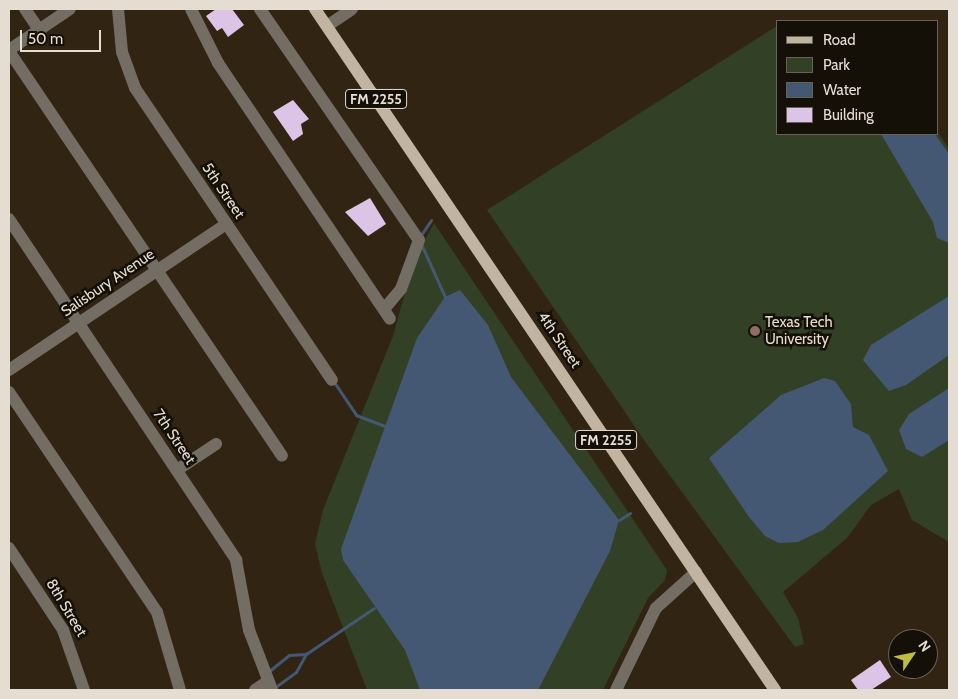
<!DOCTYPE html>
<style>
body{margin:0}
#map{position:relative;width:958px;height:699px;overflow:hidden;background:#312413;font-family:Cabin,sans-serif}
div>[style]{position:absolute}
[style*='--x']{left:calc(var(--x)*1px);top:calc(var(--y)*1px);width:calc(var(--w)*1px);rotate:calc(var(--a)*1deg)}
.green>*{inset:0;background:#324125}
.water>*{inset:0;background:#445874}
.stream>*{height:3px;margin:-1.5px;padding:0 1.5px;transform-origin:1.5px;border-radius:1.5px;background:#445874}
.building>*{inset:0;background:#dcc4e6}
.minor>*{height:12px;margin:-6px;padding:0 6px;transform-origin:6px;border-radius:6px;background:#736d64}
.major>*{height:12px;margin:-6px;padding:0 6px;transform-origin:6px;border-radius:6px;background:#c1b4a1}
.dots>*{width:14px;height:14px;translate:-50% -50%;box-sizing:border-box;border:2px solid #140f07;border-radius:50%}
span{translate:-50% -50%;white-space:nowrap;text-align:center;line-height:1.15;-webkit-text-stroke:5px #140f07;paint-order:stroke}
.shield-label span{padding:1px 4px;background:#140f07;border:1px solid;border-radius:4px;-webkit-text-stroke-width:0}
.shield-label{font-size:14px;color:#e6ddd2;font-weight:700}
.street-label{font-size:15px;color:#e6ddd2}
.poi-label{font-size:15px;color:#e6ddd2}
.left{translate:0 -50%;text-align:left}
.frame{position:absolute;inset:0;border:10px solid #e6ddd2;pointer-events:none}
.legend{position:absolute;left:776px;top:20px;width:162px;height:115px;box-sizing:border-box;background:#140f07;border:1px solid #686158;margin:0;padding:6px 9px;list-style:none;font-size:15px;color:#e6ddd2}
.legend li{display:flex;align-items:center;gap:10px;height:25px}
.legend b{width:25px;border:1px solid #686158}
.north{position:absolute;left:888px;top:629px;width:50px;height:50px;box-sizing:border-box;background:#140f07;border:1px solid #686158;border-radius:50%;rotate:56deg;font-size:14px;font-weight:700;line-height:20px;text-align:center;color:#e6ddd2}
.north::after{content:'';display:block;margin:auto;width:18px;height:22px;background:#c0be41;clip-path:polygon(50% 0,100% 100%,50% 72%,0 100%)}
.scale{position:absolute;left:20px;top:30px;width:81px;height:22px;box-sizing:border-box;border:2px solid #e6ddd2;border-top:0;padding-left:6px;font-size:15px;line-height:18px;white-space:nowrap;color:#e6ddd2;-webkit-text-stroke:4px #140f07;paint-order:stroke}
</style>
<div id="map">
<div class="green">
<i style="clip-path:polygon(777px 26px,777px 134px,937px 131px,949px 149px,949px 542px,912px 520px,899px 489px,871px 505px,847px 538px,783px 592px,798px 618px,804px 644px,795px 647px,644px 440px,487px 210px)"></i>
<i style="clip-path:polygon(434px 223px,667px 570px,665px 580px,648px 598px,603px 690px,367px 690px,322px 573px,315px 544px,323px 510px,393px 336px,414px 260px)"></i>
</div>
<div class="water">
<i style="clip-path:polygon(881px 134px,935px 134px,949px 154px,949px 243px,937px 238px,933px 222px)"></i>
<i style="clip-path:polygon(460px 290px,488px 325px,511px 377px,619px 520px,610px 551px,538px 690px,420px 690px,405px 650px,343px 560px,341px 549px,417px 338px,445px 297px)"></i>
<i style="clip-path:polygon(949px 296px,949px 355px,906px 385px,889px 391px,863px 360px,871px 345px)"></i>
<i style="clip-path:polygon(824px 378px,835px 381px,851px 404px,853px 427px,869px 435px,888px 471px,823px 530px,798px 542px,779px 543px,765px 536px,749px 517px,709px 458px,781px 395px)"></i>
<i style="clip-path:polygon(949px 388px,949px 440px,922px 457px,906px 449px,899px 430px,909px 414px)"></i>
</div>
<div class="stream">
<i style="--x:421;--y:235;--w:18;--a:-56"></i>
<i style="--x:422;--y:246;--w:56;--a:65.7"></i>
<i style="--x:334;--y:382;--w:40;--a:56"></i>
<i style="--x:356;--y:415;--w:30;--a:21"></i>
<i style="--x:619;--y:520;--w:13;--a:-32"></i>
<i style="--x:268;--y:672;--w:27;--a:-39"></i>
<i style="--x:289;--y:655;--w:17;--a:-3"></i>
<i style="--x:306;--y:654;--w:82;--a:-34.1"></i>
<i style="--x:274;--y:688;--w:27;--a:-36"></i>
<i style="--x:296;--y:672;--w:21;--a:-61"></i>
</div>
<div class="building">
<i style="clip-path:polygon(216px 9px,232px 9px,244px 25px,228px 37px,222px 28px,217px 31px,206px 16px)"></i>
<i style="clip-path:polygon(293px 100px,309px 119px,301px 124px,303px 134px,293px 141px,273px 112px)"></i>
<i style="clip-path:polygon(370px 198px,386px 224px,368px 236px,345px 212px)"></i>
<i style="clip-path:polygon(880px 660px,891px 677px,871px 690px,858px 690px,851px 680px)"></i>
</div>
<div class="minor">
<i style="--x:25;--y:9;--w:25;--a:56"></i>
<i style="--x:118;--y:9;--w:43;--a:84.7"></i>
<i style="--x:122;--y:52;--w:38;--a:70"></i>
<i style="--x:135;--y:88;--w:352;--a:56"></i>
<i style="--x:191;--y:9;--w:60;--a:63.4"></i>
<i style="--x:218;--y:63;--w:308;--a:56.1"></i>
<i style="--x:260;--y:9;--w:280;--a:55.5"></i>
<i style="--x:419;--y:240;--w:52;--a:110.2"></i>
<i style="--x:401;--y:289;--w:26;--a:130"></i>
<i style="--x:327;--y:26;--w:30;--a:-34"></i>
<i style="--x:9;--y:50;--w:73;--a:-33.9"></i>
<i style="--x:9;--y:51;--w:488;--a:56"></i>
<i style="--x:9;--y:219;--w:410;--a:56.3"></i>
<i style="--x:236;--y:560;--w:71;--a:79.5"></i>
<i style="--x:249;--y:630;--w:64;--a:69"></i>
<i style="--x:9;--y:370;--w:262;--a:-33.9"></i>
<i style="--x:9;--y:392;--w:265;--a:56.1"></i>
<i style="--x:157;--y:612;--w:81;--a:73.6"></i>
<i style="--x:177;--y:470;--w:47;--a:-33.7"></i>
<i style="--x:9;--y:548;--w:98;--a:56.6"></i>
<i style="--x:63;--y:630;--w:64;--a:70.7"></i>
<i style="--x:255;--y:690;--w:16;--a:-35"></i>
<i style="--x:616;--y:690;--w:91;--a:-64"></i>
<i style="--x:656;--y:608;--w:54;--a:-42"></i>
</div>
<div class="major">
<i style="--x:315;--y:9;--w:822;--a:55.96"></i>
</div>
<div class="dots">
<i style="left:755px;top:331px;background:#8d6e63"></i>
</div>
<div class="shield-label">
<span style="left:376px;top:99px">FM 2255</span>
<span style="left:606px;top:440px">FM 2255</span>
</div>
<div class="street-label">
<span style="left:223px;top:191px;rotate:56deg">5th Street</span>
<span style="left:108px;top:283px;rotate:-34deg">Salisbury Avenue</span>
<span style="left:559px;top:340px;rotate:56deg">4th Street</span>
<span style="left:174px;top:437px;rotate:56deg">7th Street</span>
<span style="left:66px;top:608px;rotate:59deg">8th Street</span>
</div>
<div class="poi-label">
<span class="left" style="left:765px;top:331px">Texas Tech<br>University</span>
</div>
<div class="frame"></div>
<ul class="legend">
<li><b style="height:6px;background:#c1b4a1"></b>Road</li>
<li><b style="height:14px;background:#324125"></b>Park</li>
<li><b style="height:14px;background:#445874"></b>Water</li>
<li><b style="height:14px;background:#dcc4e6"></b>Building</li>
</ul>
<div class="north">N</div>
<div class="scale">50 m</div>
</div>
